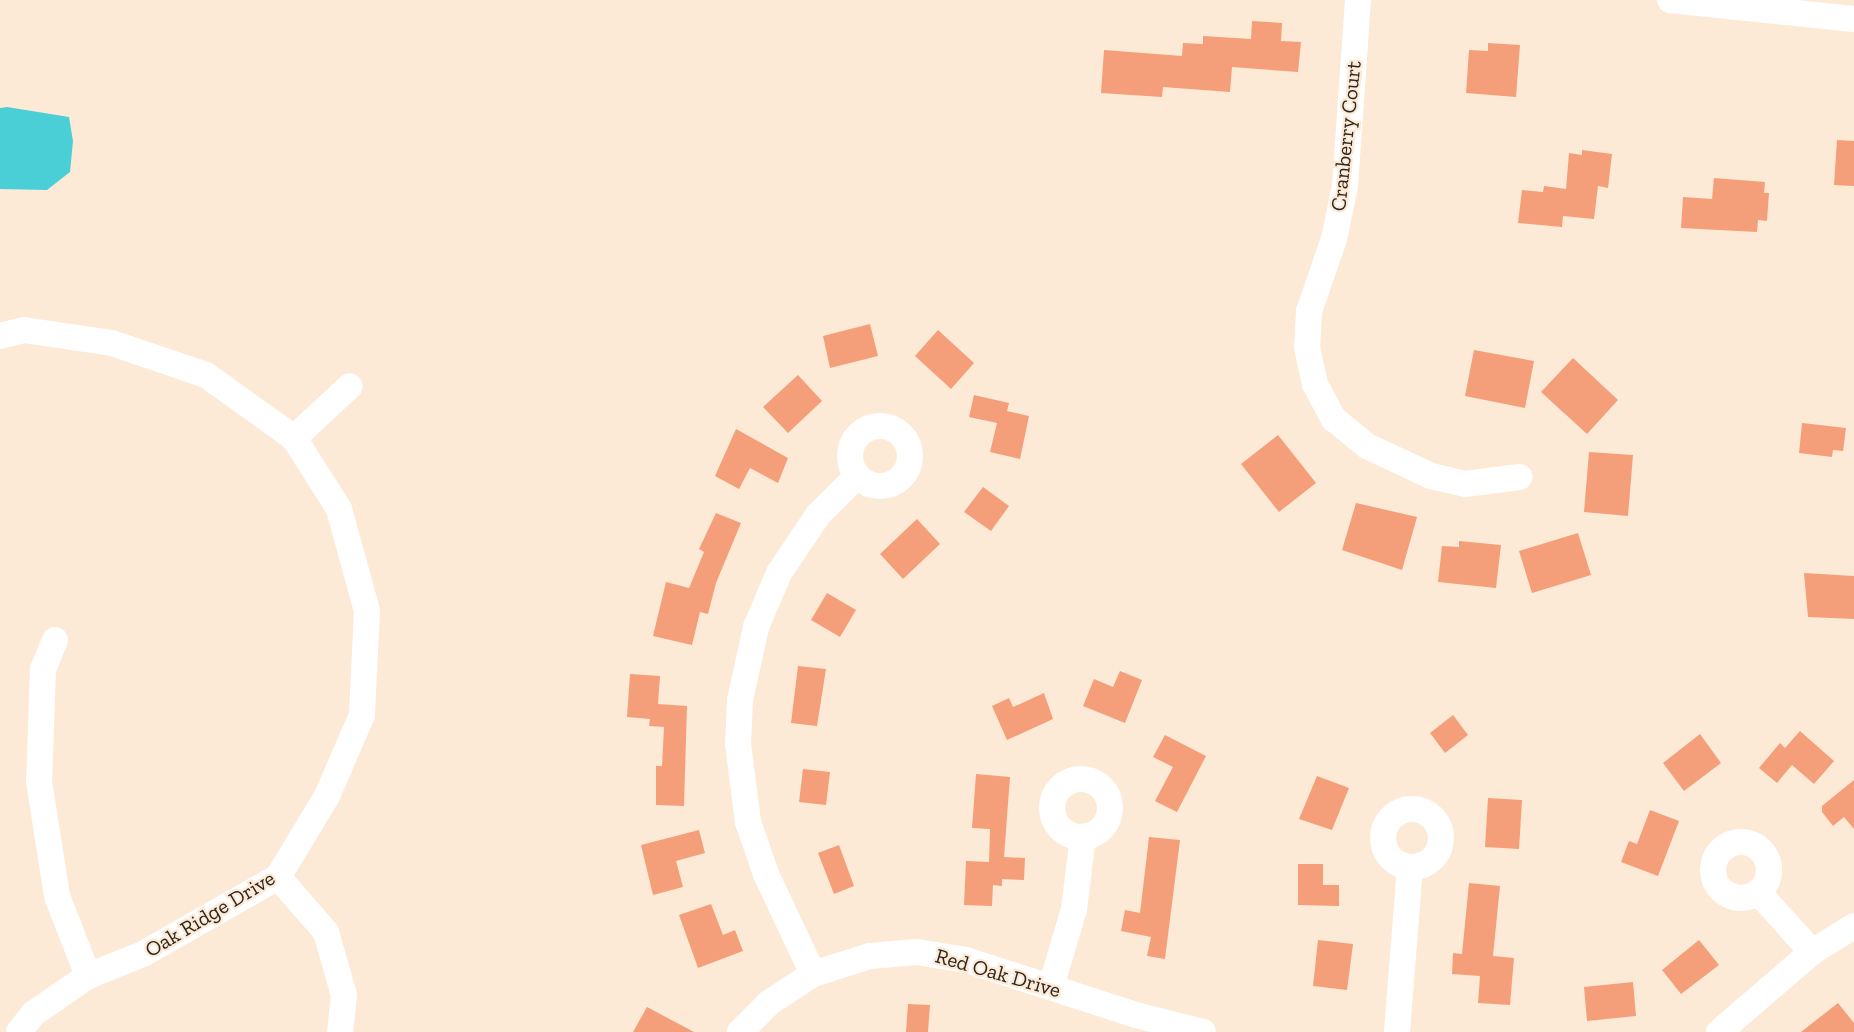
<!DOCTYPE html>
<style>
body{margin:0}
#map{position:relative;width:1854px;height:1032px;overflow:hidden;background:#fdead6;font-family:"Zilla Slab",serif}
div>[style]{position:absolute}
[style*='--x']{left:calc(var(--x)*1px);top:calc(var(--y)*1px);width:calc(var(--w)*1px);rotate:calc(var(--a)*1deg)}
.water>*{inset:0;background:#49cfd5}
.building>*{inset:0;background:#f49f79}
.minor>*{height:26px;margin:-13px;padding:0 13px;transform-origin:13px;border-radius:13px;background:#fff}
.minor>.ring{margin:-13px;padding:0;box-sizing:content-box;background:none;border:26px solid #fff;border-radius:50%}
span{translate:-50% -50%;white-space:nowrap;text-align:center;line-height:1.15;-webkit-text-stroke:4.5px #fdead6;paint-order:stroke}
.street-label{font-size:21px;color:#2d261f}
</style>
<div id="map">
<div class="water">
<i style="clip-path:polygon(7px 107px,69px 117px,73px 141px,70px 172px,47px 190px,0 189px,0 108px)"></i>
</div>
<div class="building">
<i style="clip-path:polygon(1252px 21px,1282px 23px,1281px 41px,1301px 42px,1298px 72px,1232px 67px,1230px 92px,1163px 87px,1162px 97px,1101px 93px,1104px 50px,1182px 56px,1183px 43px,1203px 44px,1203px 36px,1251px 39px)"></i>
<i style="clip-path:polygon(1488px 43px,1520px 45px,1516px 97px,1466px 93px,1469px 50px,1488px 51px)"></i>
<i style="clip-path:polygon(1837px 140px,1854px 141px,1854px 186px,1834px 185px)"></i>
<i style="clip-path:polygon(1582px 150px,1612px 154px,1608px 188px,1598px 186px,1594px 219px,1563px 216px,1562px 227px,1518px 223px,1522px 190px,1543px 192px,1544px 186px,1566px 189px,1569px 153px,1582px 155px)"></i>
<i style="clip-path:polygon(1714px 178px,1765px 182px,1764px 193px,1769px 193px,1767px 221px,1758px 220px,1757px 232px,1681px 228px,1683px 197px,1712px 199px)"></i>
<i style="clip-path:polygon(870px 324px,878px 356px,830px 368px,823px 336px)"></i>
<i style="clip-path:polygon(938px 330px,974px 363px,951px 389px,915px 356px)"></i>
<i style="clip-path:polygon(1474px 350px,1534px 361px,1525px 408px,1465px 396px)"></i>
<i style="clip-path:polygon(1573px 358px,1618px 400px,1587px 434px,1541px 392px)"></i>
<i style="clip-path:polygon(798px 375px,822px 401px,788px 433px,763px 407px)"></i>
<i style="clip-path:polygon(974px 395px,1009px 403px,1007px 411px,1029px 416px,1020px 459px,990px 452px,997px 423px,969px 417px)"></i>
<i style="clip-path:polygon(1802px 423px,1846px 428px,1843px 451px,1833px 450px,1832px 457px,1799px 453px)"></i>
<i style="clip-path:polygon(736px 429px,788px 458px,778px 483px,750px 468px,739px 489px,715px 476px)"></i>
<i style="clip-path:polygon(1278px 435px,1316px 483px,1279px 512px,1241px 464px)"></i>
<i style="clip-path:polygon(1589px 452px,1633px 455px,1628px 516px,1584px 512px)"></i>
<i style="clip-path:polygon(983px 487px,1009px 506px,991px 531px,964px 512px)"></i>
<i style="clip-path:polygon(1356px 503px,1417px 517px,1402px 570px,1342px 550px)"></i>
<i style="clip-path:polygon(716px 513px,741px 523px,716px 583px,708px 614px,700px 612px,692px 645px,653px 636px,666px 582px,689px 588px,704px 552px,699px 549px)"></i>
<i style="clip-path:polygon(917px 519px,940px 544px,903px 579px,880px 554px)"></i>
<i style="clip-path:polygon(1578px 533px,1591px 575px,1532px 593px,1519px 551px)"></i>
<i style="clip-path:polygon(1459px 541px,1501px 545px,1496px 588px,1438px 582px,1442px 546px,1459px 547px)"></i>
<i style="clip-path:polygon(1804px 573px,1854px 576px,1854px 619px,1808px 617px)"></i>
<i style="clip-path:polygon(827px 593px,856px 610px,840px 637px,811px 620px)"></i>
<i style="clip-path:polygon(798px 666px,826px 669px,817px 726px,791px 723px)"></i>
<i style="clip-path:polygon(1120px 671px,1142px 680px,1125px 723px,1083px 706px,1094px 679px,1113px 687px)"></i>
<i style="clip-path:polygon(630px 674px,660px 676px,658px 704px,687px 706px,684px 806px,656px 805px,656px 766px,662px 766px,664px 727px,649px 726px,650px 719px,627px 717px)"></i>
<i style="clip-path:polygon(1044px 693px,1053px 719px,1007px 740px,992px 706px,1009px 698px,1013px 707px)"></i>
<i style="clip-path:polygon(1453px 715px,1468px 735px,1445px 753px,1430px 733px)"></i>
<i style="clip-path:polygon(1800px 731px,1834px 761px,1814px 784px,1792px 765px,1777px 783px,1759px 768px,1780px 743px,1785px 748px)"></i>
<i style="clip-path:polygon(1700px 734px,1721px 763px,1684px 791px,1663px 763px)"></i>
<i style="clip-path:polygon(1165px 735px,1206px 756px,1177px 812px,1155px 801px,1173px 767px,1153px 757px)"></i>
<i style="clip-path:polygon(803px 769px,830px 772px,826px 805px,799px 802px)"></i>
<i style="clip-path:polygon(976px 774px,1010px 777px,1004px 857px,1025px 858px,1024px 880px,1002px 879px,1002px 886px,993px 885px,992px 906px,964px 905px,966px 861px,989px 862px,990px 829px,972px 828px)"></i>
<i style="clip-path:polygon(1317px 776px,1349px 788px,1332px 830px,1299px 819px)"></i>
<i style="clip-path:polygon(1854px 780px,1854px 829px,1844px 817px,1833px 826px,1822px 812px,1822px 806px)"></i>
<i style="clip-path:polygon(1488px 798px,1522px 800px,1519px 849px,1485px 847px)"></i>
<i style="clip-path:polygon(1650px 810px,1679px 821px,1658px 876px,1621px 862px,1629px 841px,1637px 844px)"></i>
<i style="clip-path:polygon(699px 830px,705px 853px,676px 861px,683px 887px,653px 895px,641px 845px)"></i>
<i style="clip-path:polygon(1149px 837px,1180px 840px,1165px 959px,1147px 956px,1151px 937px,1121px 931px,1125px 910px,1140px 913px)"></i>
<i style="clip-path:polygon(839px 845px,854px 886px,834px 894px,818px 853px)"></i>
<i style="clip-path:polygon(1298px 864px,1323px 864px,1323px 885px,1339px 885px,1339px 906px,1298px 905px)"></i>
<i style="clip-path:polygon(1469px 883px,1500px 886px,1493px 956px,1514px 958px,1510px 1005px,1478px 1003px,1480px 976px,1452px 974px,1453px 953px,1462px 954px)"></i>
<i style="clip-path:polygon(711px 904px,723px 935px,735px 930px,743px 951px,698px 968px,679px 915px)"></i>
<i style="clip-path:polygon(1318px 940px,1353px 944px,1347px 990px,1313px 986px)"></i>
<i style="clip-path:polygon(1699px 940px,1719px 965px,1681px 994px,1662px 970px)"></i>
<i style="clip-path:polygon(1633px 982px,1636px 1016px,1587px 1021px,1584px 987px)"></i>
<i style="clip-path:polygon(1838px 1003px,1854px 1023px,1854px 1032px,1801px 1032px)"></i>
<i style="clip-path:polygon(908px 1004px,930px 1005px,928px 1032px,906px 1032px)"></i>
<i style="clip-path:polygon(647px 1007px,694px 1032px,633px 1032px)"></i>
</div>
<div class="minor">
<i style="--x:1358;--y:0;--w:186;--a:94"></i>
<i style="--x:1345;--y:186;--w:54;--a:101.7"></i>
<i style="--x:1334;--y:239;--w:76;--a:109.1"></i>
<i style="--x:1309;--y:311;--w:36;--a:93"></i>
<i style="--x:1307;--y:347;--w:38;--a:78"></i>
<i style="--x:1315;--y:384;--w:40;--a:62"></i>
<i style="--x:1334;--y:419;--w:43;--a:39.3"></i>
<i style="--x:1367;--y:446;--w:71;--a:25.1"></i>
<i style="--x:1431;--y:476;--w:35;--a:13"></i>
<i style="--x:1465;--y:484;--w:55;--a:-7.3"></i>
<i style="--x:1670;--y:0;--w:185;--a:5.9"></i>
<i style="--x:0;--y:336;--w:25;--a:-14"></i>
<i style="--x:24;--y:330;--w:89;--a:8.4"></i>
<i style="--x:112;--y:343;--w:99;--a:18.8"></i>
<i style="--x:206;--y:375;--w:108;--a:35.6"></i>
<i style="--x:294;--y:438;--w:84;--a:57.6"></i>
<i style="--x:339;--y:509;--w:106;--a:74.6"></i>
<i style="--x:367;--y:611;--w:104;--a:92.8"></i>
<i style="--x:362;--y:715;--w:88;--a:113.4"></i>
<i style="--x:327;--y:796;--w:95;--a:121.2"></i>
<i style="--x:278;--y:877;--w:155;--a:150.3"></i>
<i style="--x:143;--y:954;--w:59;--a:158.2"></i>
<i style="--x:88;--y:976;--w:67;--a:145.4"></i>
<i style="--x:33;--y:1014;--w:23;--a:128"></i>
<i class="ring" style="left:850px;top:426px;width:34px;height:34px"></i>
<i style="--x:294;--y:438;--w:76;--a:-42.9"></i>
<i style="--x:55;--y:640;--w:31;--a:112"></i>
<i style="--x:43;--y:669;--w:112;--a:92"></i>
<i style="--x:39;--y:781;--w:116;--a:81.1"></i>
<i style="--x:57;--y:896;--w:86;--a:68.8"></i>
<i class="ring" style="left:1052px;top:779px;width:32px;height:32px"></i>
<i class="ring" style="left:1383px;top:809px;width:32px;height:32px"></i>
<i class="ring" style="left:1713px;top:842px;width:30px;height:30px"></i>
<i style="--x:278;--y:877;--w:73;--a:48.9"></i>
<i style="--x:326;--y:932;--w:66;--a:74.1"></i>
<i style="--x:344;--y:995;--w:37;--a:96"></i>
<i style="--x:1758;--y:892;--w:81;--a:48"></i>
<i style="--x:813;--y:974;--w:110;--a:-115.2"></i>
<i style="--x:766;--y:874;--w:55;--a:-109.1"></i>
<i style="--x:748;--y:822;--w:79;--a:-97.3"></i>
<i style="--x:738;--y:744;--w:44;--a:-87.4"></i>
<i style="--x:740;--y:700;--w:75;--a:-77.6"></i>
<i style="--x:756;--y:627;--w:59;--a:-66.9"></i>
<i style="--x:779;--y:573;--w:70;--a:-56.1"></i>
<i style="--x:818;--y:515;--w:55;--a:-45"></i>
<i style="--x:1051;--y:987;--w:81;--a:-73.6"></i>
<i style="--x:1074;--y:909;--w:73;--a:-82.9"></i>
<i style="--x:740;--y:1032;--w:41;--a:-45"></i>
<i style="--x:769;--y:1003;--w:53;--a:-33.4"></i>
<i style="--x:813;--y:974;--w:60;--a:-17.5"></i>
<i style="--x:870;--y:956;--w:47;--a:-4.9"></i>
<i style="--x:917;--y:952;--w:50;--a:9.3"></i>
<i style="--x:966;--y:960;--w:179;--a:17.9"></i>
<i style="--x:1136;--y:1015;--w:69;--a:14.2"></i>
<i style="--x:1397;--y:1032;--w:165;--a:-85.5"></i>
<i style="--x:1719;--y:1032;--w:123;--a:-40.7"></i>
<i style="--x:1812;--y:952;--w:49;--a:-31.8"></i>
</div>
<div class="street-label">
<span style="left:1346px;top:136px;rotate:-84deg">Cranberry Court</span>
<span style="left:210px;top:914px;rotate:-31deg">Oak Ridge Drive</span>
<span style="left:998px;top:973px;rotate:16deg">Red Oak Drive</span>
</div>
</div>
